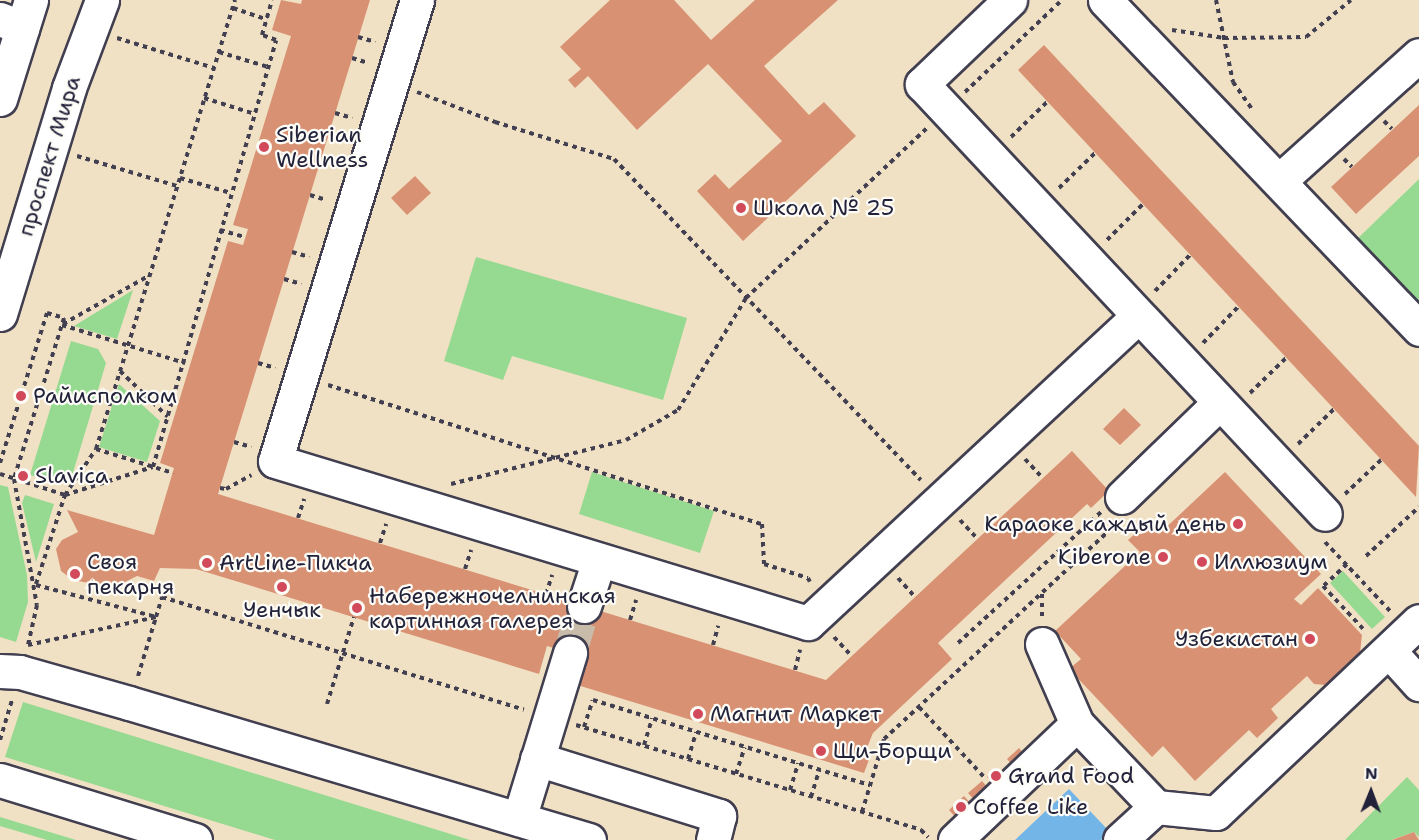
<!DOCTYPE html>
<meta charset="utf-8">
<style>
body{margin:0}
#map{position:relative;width:1419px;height:840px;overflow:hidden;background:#f1e1c4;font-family:"Shantell Sans",sans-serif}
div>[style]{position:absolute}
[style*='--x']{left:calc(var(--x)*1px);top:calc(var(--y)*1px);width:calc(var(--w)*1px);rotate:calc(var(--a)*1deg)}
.green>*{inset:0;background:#96d991}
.water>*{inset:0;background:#74b5e8}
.building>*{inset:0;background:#d89273}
.minor-tunnel>*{height:33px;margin-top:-16.5px;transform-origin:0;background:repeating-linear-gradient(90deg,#c8bba9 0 33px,transparent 0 49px)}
.path>*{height:4px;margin-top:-2px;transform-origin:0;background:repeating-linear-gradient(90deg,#413f50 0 4.5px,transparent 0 9px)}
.roads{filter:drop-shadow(2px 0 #413f50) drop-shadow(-2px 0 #413f50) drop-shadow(0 2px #413f50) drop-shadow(0 -2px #413f50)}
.minor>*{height:33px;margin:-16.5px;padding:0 16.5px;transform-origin:16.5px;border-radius:16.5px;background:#fff}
.major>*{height:33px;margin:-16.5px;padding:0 16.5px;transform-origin:16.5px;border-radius:16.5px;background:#fff}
.dots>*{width:16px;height:16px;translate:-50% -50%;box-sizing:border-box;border:3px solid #fdfcf7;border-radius:50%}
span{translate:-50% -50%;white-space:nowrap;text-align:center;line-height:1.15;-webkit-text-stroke:4.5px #fdfcf7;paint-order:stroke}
.poi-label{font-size:22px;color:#22223b}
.left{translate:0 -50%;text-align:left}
.right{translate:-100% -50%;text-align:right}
.street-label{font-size:22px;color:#22223b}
.north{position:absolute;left:1341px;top:762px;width:60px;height:60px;-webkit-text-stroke:4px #fdfcf7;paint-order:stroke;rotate:1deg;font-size:16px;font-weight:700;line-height:24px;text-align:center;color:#22223b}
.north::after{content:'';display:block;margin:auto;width:21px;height:27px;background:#22223b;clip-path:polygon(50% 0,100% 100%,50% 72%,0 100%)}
</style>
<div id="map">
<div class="green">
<i style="clip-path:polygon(1419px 179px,1419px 317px,1353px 243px)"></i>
<i style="clip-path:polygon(476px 257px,687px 318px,663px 400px,512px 356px,503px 380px,444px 361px)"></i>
<i style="clip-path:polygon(133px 290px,117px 339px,74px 326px)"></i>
<i style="clip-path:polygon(71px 341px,98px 349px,106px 363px,72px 476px,59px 484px,30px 475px)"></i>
<i style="clip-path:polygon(119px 384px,160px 421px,147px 462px,99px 447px)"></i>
<i style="clip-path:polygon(592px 472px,714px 511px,700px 553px,579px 514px)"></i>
<i style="clip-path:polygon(0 485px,8px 487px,27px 575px,28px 602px,16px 642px,0 637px)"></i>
<i style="clip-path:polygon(25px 495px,54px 504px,36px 562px,22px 503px)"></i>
<i style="clip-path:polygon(1343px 571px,1385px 617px,1372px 629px,1330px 583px)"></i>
<i style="clip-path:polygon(23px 702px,470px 840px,275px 840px,5px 757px)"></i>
<i style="clip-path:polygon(1407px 777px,1419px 790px,1419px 837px,1414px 832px,1391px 840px,1345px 840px)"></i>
<i style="clip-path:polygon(0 817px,76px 840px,47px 840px,0 826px)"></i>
</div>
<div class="water">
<i style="clip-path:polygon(1069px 789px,1110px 832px,1101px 840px,1015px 840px)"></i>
</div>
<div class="building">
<i style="clip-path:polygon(281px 0,301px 4px,302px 0,370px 0,218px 494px,826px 680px,1072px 451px,1109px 491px,1091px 508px,1087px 504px,938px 643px,952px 659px,873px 733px,864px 755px,870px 757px,864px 773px,574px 684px,582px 657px,547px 646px,539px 674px,196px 569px,160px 568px,154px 581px,137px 576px,125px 582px,99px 585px,73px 580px,61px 571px,56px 549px,62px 540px,78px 532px,67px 510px,154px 535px,174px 468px,160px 463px,228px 241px,243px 245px,248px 229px,233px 225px,291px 36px,272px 30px)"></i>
<i style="clip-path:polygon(610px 0,674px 0,711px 40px,755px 0,838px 0,764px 66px,809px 115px,824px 102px,856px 136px,743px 241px,697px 191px,715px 174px,729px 189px,782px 141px,708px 64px,637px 130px,588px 76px,575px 88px,568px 80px,581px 69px,560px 47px)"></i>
<i style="clip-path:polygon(1044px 45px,1419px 446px,1416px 497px,1018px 70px)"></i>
<i style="clip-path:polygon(1419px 105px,1419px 156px,1356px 214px,1331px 187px)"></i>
<i style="clip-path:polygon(415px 176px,431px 193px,407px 215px,391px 198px)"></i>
<i style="clip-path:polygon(1124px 408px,1141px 425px,1120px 445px,1103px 429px)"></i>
<i style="clip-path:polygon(18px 469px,31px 473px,29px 482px,15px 478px)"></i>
<i style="clip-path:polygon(1225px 472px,1321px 574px,1294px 599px,1301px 605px,1318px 588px,1362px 635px,1360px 653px,1326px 685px,1314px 684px,1307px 676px,1271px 709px,1278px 718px,1257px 738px,1249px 730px,1195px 781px,1163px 746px,1152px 757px,1069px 669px,1081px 659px,1055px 631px,1140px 552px,1128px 540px,1148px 522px,1159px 534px)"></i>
<i style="clip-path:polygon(1019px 748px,1026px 756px,1014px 767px,1007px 759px)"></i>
<i style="clip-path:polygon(997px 768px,1004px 775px,994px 784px,987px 777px)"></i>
<i style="clip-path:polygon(982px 781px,989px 789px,975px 801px,968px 793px)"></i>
<i style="clip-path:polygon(964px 796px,972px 805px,957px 819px,949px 810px)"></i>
<i style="clip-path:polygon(1414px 832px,1419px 840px,1392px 840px)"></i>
</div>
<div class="minor-tunnel">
<i style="--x:570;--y:653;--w:49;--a:-73.4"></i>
</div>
<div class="path">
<i style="--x:1216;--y:0;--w:84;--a:78.3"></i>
<i style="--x:1233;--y:82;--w:35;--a:55"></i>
<i style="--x:233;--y:8;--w:36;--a:19"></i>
<i style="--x:1172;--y:30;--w:53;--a:8.7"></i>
<i style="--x:1224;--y:38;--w:82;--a:-0.7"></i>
<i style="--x:1306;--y:37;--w:58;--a:-39.4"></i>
<i style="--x:358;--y:37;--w:18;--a:16"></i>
<i style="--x:117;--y:38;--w:102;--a:17.2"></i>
<i style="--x:219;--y:52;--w:51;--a:17"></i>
<i style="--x:352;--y:58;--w:17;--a:17"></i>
<i style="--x:417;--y:92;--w:84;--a:21"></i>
<i style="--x:495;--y:122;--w:125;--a:17.3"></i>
<i style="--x:614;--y:159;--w:444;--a:46.3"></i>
<i style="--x:965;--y:92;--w:134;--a:-43.5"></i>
<i style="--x:204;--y:98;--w:53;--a:17.4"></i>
<i style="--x:335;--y:113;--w:18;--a:16"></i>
<i style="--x:1384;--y:121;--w:11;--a:45"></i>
<i style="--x:1011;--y:137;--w:50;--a:-44.2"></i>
<i style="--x:77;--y:156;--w:104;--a:16.7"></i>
<i style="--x:1344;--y:159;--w:11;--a:45"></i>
<i style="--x:180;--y:178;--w:53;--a:16.4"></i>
<i style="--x:1059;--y:188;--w:50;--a:-44.2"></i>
<i style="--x:310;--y:195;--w:17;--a:17"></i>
<i style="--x:220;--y:230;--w:26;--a:16"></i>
<i style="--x:1107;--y:240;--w:51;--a:-45"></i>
<i style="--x:292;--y:252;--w:18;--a:16"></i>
<i style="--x:284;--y:279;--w:18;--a:16"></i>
<i style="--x:1155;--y:291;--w:50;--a:-45.8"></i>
<i style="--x:63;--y:324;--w:100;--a:-29.4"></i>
<i style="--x:62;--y:325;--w:129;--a:17.2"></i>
<i style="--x:1203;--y:343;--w:50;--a:-45.8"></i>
<i style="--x:258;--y:363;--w:18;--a:16"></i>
<i style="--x:120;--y:371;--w:66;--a:43.8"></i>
<i style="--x:328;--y:385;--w:456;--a:17.8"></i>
<i style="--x:762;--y:524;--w:40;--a:87.1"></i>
<i style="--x:764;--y:564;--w:46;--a:17.7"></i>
<i style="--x:808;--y:578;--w:4;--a:63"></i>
<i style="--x:1250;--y:393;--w:50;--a:-44.2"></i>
<i style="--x:234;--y:442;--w:18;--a:16"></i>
<i style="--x:1298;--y:444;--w:50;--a:-44.2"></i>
<i style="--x:96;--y:449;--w:81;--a:17.3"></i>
<i style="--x:1025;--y:459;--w:26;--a:47"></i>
<i style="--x:0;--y:463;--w:157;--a:-72.6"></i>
<i style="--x:47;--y:313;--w:18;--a:16"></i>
<i style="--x:64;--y:318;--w:169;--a:107.3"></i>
<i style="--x:14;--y:479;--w:128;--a:79.7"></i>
<i style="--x:37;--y:605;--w:41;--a:102.7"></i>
<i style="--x:28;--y:645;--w:131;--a:-12.3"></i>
<i style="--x:0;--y:474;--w:68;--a:17.9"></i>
<i style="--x:65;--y:495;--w:92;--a:-17.7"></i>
<i style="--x:153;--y:467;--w:444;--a:-73.9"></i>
<i style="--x:276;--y:40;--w:15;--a:-160"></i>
<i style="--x:262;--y:35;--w:36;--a:-74"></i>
<i style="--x:451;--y:484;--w:180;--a:-14.1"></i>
<i style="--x:626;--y:440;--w:60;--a:-30"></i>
<i style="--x:678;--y:410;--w:131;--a:-58.7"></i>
<i style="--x:746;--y:298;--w:248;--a:-43.2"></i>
<i style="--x:220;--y:488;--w:6;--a:9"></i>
<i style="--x:226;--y:489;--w:29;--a:-29"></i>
<i style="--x:1345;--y:494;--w:50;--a:-43.4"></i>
<i style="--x:298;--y:518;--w:20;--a:-72"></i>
<i style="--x:960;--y:520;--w:26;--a:47"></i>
<i style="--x:1325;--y:542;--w:95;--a:46.7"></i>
<i style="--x:380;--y:543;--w:20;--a:-72"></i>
<i style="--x:1366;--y:556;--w:72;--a:-42.8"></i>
<i style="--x:1347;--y:564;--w:33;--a:137"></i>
<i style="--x:1323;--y:586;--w:63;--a:46.9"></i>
<i style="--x:465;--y:569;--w:20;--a:-72"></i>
<i style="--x:898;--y:578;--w:25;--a:48"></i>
<i style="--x:36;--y:584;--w:94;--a:-72"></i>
<i style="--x:65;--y:495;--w:55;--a:-56"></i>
<i style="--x:96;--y:449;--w:470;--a:-72.8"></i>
<i style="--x:36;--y:585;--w:124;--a:14.9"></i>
<i style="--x:156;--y:617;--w:21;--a:-73"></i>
<i style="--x:162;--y:597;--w:379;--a:17.3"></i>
<i style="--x:546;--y:594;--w:20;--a:-72"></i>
<i style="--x:1042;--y:594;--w:22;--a:90"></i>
<i style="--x:630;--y:620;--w:21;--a:-73"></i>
<i style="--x:834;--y:637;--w:26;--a:47"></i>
<i style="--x:958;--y:643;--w:194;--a:-42.5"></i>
<i style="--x:713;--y:645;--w:20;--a:-75"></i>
<i style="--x:795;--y:670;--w:21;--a:-76"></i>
<i style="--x:138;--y:676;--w:62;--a:-73"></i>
<i style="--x:327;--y:704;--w:91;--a:-72.8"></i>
<i style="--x:919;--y:707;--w:96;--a:47.1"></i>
<i style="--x:576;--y:725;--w:361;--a:16.9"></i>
<i style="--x:921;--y:830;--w:10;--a:45"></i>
<i style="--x:584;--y:727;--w:28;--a:-72"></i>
<i style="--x:593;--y:700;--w:290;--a:17.1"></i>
<i style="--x:0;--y:740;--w:42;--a:-73.3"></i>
<i style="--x:644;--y:745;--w:28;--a:-73"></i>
<i style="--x:688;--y:759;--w:28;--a:-73"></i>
<i style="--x:736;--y:774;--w:28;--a:-72"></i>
<i style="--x:790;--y:790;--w:28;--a:-73"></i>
<i style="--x:811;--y:797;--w:28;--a:-73"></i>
<i style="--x:862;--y:812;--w:76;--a:-73.2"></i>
<i style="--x:884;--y:739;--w:318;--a:-42.8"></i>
</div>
<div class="roads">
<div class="minor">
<i style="--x:417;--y:0;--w:482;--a:107.1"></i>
<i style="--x:275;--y:461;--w:557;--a:16.91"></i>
<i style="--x:808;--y:623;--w:449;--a:-42.9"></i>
<i style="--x:1010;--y:0;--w:122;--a:136.3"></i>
<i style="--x:922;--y:84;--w:589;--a:46.86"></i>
<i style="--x:1105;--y:0;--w:455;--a:46.3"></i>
<i style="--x:0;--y:19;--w:24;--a:22"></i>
<i style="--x:1279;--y:181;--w:188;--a:-42"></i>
<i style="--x:1122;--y:497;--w:135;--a:-44.1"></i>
<i style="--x:584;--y:606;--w:48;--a:-71.9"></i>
<i style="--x:1042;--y:644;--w:87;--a:66.4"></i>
<i style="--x:1389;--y:651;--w:45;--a:47.7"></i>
<i style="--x:537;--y:759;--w:191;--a:17.4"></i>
<i style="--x:719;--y:816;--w:25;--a:104"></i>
<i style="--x:519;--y:819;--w:174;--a:-72.9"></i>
<i style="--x:955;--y:840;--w:168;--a:-43.6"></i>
<i style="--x:1077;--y:724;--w:115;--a:46.4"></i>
<i style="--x:1156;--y:807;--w:60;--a:5.7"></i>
<i style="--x:1216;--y:813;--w:279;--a:-43.4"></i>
<i style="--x:1120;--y:840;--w:49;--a:-42.5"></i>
</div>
<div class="major">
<i style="--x:0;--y:99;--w:104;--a:-72.6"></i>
<i style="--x:0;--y:314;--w:236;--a:-73"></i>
<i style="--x:69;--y:88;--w:94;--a:-69.4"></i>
<i style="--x:0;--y:671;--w:20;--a:3"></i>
<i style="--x:20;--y:672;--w:113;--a:15.9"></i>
<i style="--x:129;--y:703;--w:480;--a:16.6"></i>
<i style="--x:0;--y:780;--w:204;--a:17.1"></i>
</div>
</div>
<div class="dots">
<i style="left:264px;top:147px;background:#d1495b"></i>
<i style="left:741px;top:208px;background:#d1495b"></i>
<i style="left:21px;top:396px;background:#d1495b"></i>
<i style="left:23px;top:476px;background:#d1495b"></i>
<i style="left:1238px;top:524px;background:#d1495b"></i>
<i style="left:1163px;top:557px;background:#d1495b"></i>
<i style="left:1202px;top:562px;background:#d1495b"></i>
<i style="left:207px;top:563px;background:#d1495b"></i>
<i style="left:75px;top:574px;background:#d1495b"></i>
<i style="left:282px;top:587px;background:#d1495b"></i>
<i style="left:357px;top:608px;background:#d1495b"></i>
<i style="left:1310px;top:639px;background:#d1495b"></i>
<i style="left:698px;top:714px;background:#d1495b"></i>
<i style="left:821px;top:751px;background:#d1495b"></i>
<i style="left:996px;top:776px;background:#d1495b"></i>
<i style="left:961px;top:807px;background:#d1495b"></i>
</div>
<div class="poi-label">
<span class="left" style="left:276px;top:147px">Siberian<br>Wellness</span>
<span class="left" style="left:753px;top:208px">Школа № 25</span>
<span class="left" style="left:33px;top:396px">Райисполком</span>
<span class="left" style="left:35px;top:476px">Slavica</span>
<span class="right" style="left:1226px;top:524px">Караоке каждый день</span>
<span class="right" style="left:1151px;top:557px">Kiberone</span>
<span class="left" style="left:87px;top:574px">Своя<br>пекарня</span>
<span class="left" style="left:1214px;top:562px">Иллюзиум</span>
<span class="left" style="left:219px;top:563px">ArtLine-Пикча</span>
<span class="left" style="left:369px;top:608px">Набережночелнинская<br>картинная галерея</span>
<span style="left:282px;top:610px">Уенчык</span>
<span class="right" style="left:1298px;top:639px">Узбекистан</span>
<span class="left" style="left:710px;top:714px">Магнит Маркет</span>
<span class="left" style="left:833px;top:751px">Щи-Борщи</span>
<span class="left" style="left:1008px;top:776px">Grand Food</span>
<span class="left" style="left:973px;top:807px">Coffee Like</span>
</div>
<div class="street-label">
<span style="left:49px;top:156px;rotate:-73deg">проспект Мира</span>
</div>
<div class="north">N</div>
</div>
